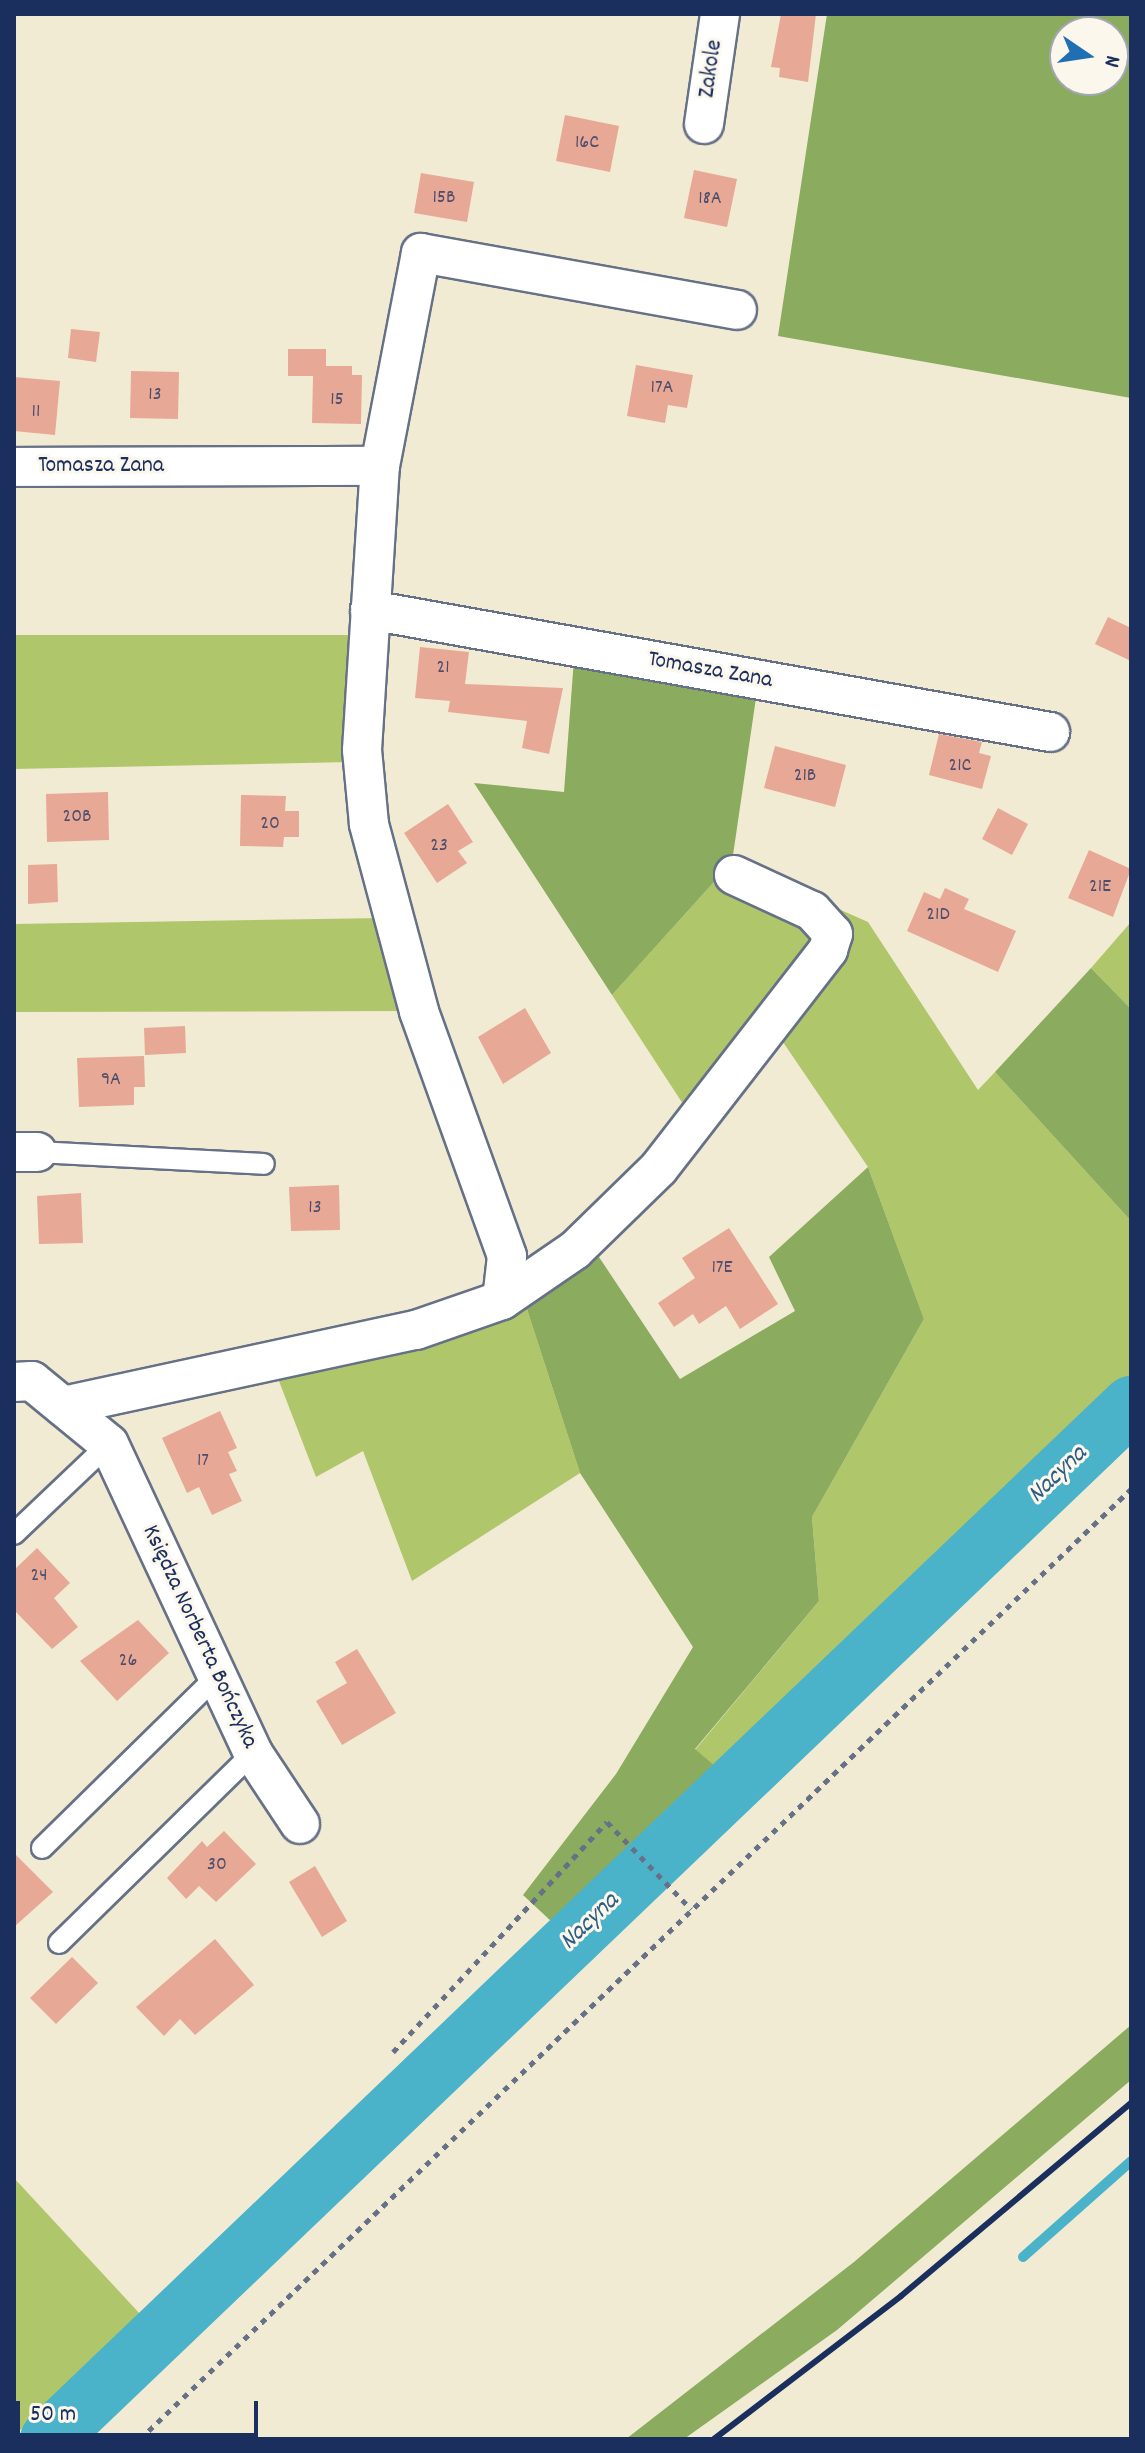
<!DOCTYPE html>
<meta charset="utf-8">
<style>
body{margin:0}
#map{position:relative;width:1145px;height:2453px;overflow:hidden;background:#f1ebd3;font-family:Dekko,sans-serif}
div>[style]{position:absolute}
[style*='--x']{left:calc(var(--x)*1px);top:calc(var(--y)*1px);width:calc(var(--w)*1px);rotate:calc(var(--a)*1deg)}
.green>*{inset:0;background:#afc66a}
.forest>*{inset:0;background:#8bab5e}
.stream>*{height:10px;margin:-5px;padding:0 5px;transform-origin:5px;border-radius:5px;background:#4bb3c9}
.river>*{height:58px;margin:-29px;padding:0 29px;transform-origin:29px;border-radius:29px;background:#4bb3c9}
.building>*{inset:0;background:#e7a896}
.path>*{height:5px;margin-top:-2.5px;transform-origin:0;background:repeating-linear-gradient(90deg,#667187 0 6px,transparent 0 12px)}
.roads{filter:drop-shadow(2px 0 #667187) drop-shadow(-2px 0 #667187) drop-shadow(0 2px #667187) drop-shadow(0 -2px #667187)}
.service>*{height:20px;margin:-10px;padding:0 10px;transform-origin:10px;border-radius:10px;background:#fff}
.minor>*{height:38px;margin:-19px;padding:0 19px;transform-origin:19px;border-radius:19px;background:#fff}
.rail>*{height:6px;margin:-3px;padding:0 3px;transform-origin:3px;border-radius:3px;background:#1b2f5e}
span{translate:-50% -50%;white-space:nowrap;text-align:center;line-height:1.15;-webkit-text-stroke:6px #fbf7ec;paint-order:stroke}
.number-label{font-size:20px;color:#4e4d6c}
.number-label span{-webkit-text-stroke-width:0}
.street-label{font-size:24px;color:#1b2f5e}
.water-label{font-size:26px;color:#2c5d83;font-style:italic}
.frame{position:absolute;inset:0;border:16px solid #1b2f5e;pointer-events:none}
.north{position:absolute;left:1049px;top:16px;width:80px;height:80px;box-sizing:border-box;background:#fbf7ec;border:2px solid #a1a7b3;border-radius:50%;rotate:103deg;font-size:22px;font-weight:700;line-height:32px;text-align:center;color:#1b2f5e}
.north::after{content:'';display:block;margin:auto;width:28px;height:36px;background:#1f6fb2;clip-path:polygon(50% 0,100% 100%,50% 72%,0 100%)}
.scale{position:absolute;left:16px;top:2401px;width:242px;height:36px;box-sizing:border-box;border:4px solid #1b2f5e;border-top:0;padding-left:10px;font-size:24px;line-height:28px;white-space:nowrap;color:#1b2f5e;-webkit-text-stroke:6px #fbf7ec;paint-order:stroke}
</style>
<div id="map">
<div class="green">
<i style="clip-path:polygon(14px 635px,354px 635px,351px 762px,14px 769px)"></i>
<i style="clip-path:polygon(732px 862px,868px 922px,978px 1090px,995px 1072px,1131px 1221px,1131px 1378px,715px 1766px,695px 1750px,819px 1601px,812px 1517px,924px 1319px,868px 1167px,770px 1023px,683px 1104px,612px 995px)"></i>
<i style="clip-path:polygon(384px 918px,406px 1011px,14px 1012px,14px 924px)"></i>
<i style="clip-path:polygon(1131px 922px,1131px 1009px,1091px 968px)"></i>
<i style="clip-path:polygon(525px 1303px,580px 1473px,412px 1581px,363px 1451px,316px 1477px,277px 1376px)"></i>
<i style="clip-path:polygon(14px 2178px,141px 2315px,14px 2436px)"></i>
</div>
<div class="forest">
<i style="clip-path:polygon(evenodd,827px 14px,1131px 14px,1131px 398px,778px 336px,827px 14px,1065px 32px,1113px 32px,1113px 80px,1065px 80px,1065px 32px)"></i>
<i style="clip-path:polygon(574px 659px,757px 691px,732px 862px,612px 995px,474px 783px,564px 792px)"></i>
<i style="clip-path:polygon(1091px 968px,1131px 1009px,1131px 1221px,995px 1072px)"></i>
<i style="clip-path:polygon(868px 1167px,924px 1319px,812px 1517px,819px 1601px,695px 1749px,715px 1766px,552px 1922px,523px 1895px,616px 1774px,693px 1647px,580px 1473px,525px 1303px,599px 1257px,680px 1379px,795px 1311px,769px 1257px)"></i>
<i style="clip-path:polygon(1131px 2025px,1131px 2080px,837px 2330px,684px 2439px,626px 2439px,854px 2262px)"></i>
</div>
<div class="stream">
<i style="--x:368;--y:2134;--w:27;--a:13"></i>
<i style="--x:1023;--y:2257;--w:144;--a:-41.6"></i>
</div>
<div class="river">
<i style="--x:49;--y:2439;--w:1497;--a:-43.7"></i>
</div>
<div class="building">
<i style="clip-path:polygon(781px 14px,816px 14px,808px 82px,779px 77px,780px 68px,771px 67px)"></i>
<i style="clip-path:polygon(565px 115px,619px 126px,610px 172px,556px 161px)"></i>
<i style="clip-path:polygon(694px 170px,737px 179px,727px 227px,684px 218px)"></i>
<i style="clip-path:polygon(421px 173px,474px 182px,467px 222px,414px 213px)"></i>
<i style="clip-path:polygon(71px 329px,100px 332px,96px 362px,68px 358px)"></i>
<i style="clip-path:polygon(288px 349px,326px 349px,326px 366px,352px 366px,352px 375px,362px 375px,361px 424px,312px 423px,313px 376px,288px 376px)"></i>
<i style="clip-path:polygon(636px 365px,693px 375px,687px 408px,668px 405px,665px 423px,627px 416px)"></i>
<i style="clip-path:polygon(131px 371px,179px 372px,178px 419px,130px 418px)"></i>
<i style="clip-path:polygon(14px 377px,60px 381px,55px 435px,14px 431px)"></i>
<i style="clip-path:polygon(1108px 617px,1131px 628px,1131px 661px,1095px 644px)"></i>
<i style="clip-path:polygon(420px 647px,469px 652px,465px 684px,563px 688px,549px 754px,522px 748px,527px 721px,448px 712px,450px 701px,415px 698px)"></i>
<i style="clip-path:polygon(939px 734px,982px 742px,979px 753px,991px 756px,982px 789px,929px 775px)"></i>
<i style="clip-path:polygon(775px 746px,846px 765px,835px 807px,764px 788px)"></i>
<i style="clip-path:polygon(108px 792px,109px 840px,47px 842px,46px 794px)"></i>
<i style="clip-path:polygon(241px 795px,286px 796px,285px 811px,299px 811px,299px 837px,284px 837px,283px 847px,240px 846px)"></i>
<i style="clip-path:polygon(448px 804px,473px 842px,458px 851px,467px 863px,437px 883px,404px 833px)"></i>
<i style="clip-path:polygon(998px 808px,1028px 824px,1012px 855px,982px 839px)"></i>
<i style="clip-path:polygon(1089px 850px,1131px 869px,1113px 917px,1068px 898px)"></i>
<i style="clip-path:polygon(57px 864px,58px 902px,28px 904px,28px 865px)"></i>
<i style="clip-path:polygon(945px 888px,969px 899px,964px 909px,1016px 931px,998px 972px,907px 931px,924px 892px,940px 899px)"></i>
<i style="clip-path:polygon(525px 1008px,551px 1053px,503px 1084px,478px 1037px)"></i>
<i style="clip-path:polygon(185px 1026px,186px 1053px,145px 1055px,144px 1028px)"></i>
<i style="clip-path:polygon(144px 1056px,145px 1087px,134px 1087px,134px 1105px,79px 1107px,77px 1058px)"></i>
<i style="clip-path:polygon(339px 1185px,340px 1230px,291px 1231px,289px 1187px)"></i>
<i style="clip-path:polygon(81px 1193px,83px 1243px,39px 1244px,37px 1196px)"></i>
<i style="clip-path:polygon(729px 1228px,778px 1304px,740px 1329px,726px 1306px,699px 1324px,693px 1314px,674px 1327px,658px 1303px,695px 1278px,682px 1258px)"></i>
<i style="clip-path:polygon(220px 1411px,237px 1448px,228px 1452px,237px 1471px,229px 1474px,242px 1501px,212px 1515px,199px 1487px,187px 1493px,162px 1438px)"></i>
<i style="clip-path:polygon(37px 1548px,70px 1583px,54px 1598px,78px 1627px,52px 1649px,14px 1610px,14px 1570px)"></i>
<i style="clip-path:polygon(138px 1620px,169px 1653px,117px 1701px,80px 1661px)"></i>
<i style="clip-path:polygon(357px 1649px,396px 1713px,342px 1745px,316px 1701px,347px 1683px,335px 1662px)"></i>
<i style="clip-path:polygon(224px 1831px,256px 1864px,216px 1902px,199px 1886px,186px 1899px,167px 1878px,202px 1841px,207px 1847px)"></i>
<i style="clip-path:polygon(14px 1853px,53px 1892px,14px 1927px)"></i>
<i style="clip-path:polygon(315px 1866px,347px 1921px,322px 1937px,289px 1882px)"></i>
<i style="clip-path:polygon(215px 1939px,254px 1985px,195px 2035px,180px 2019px,164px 2036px,136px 2007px)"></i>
<i style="clip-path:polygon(72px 1957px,98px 1983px,56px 2024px,30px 1998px)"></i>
</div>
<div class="path">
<i style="--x:393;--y:2052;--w:314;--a:-47.1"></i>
<i style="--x:607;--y:1822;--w:121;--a:46"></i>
<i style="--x:140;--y:2439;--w:1373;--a:-43.79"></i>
</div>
<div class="roads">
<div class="service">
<i style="--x:37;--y:1152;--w:227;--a:3"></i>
<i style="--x:14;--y:1534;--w:131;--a:-43.5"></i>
<i style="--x:42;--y:1848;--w:245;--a:-44.5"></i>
<i style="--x:59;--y:1943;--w:272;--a:-44.4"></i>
</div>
<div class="minor">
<i style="--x:704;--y:124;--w:111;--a:-81.7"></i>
<i style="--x:14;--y:467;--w:366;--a:-0.2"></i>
<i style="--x:370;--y:610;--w:691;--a:10.17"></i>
<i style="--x:14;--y:1152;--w:23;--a:0"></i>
<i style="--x:502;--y:1300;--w:88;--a:-34.4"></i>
<i style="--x:575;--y:1250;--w:117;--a:-44.3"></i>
<i style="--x:659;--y:1168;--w:276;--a:-52.2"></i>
<i style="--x:828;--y:950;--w:17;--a:-73"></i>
<i style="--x:833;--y:934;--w:31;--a:-132"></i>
<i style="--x:812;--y:911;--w:86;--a:-155.2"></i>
<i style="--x:14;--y:1382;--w:18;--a:-3"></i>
<i style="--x:32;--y:1381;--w:99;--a:39.3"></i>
<i style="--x:109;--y:1444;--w:341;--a:65"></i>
<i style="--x:253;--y:1753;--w:85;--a:56.5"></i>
<i style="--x:63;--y:1406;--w:361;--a:-12.2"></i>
<i style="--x:416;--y:1330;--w:91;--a:-19.2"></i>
<i style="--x:502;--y:1300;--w:44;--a:-83.5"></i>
<i style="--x:507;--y:1256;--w:260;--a:-109.8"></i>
<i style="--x:419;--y:1011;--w:194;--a:-105"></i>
<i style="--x:369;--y:824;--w:74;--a:-95.4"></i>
<i style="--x:362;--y:750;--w:285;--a:-86.4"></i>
<i style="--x:380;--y:466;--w:217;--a:-79.1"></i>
<i style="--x:421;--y:253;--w:321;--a:10.2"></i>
</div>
</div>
<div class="rail">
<i style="--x:714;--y:2439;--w:235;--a:-37.4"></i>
<i style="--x:901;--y:2296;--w:300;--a:-40"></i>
</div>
<div class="number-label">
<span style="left:587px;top:143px">16C</span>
<span style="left:444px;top:198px">15B</span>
<span style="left:710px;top:199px">18A</span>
<span style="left:662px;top:388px">17A</span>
<span style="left:155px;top:395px">13</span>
<span style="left:337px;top:400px">15</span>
<span style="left:36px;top:412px">11</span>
<span style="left:443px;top:668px">21</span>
<span style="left:960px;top:766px">21C</span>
<span style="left:805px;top:776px">21B</span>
<span style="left:77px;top:817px">20B</span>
<span style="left:270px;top:824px">20</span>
<span style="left:439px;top:846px">23</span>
<span style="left:1100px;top:887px">21E</span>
<span style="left:938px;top:915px">21D</span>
<span style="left:111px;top:1080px">9A</span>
<span style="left:315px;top:1208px">13</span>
<span style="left:722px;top:1268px">17E</span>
<span style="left:203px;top:1461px">17</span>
<span style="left:39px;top:1576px">24</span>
<span style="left:128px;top:1661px">26</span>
<span style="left:217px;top:1865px">30</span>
</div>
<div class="street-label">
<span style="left:712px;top:69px;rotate:-82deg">Zakole</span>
<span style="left:101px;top:467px">Tomasza Zana</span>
<span style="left:710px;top:671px;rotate:10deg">Tomasza Zana</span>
<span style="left:199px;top:1637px;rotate:65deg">Księdza Norberta Bończyka</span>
</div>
<div class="water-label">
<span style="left:1058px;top:1475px;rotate:-44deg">Nacyna</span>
<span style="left:590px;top:1922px;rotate:-44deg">Nacyna</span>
</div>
<div class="frame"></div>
<div class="north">N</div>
<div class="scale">50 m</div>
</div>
